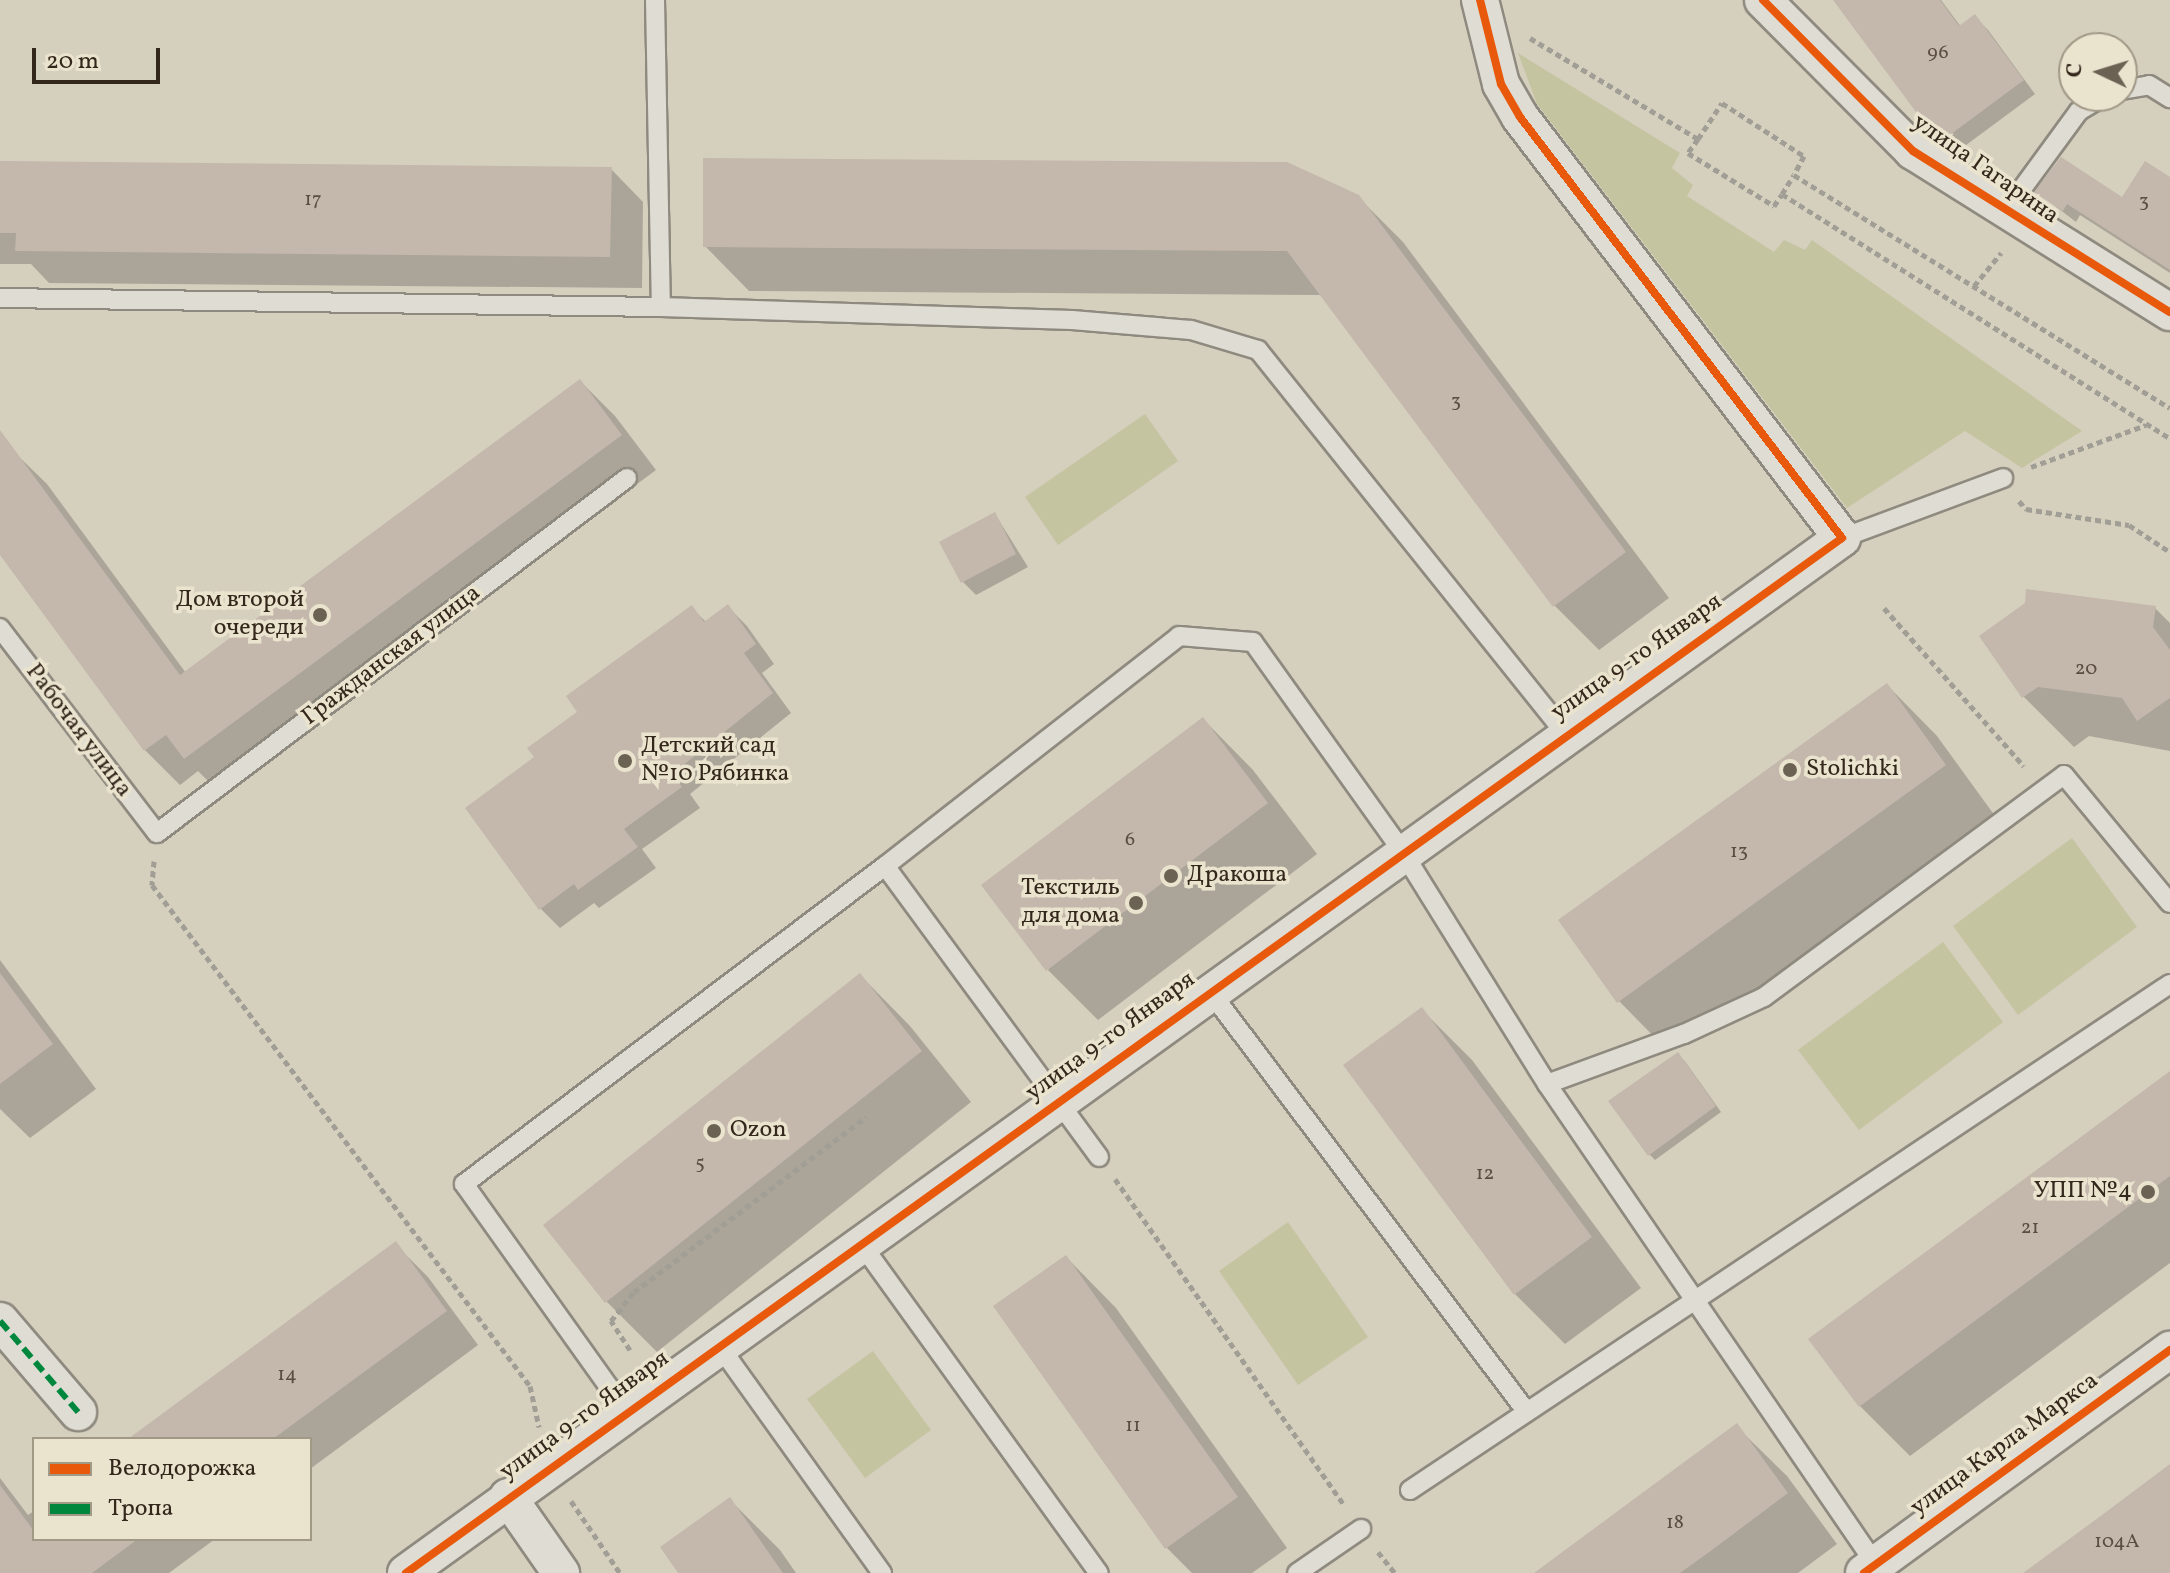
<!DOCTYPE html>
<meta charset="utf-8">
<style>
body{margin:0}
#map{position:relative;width:2170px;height:1573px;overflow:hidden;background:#d5cfbe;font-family:Vollkorn,serif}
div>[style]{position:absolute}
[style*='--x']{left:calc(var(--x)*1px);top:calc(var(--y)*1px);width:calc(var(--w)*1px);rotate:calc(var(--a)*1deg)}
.green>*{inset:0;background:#c5c4a1}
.shadow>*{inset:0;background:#0003}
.building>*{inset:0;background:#c4b7ac}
.path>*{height:5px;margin-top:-2.5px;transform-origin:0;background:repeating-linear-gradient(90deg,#a19e96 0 6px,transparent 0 10px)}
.roads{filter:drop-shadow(2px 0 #8f8a7f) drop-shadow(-2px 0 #8f8a7f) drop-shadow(0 2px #8f8a7f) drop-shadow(0 -2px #8f8a7f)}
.lane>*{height:18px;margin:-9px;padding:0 9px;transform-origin:9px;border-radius:9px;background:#dfdcd3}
.street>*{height:36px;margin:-18px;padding:0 18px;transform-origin:18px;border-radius:18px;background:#dfdcd3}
.quiet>*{height:6px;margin-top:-3px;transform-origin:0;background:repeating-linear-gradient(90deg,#00873e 0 12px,transparent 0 18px)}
.cycleway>*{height:8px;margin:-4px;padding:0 4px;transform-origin:4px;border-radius:4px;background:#e8590c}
.dots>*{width:22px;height:22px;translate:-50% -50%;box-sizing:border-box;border:4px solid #eae3ce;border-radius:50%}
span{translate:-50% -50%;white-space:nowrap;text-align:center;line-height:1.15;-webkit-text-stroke:7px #eae3ce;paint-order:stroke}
.number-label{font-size:20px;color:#5a4d42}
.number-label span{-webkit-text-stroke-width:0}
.street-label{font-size:24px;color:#34271b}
.poi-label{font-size:24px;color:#34271b}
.right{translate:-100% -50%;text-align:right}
.left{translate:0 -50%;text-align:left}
.legend{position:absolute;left:32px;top:1437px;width:280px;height:104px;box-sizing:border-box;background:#eae3ce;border:2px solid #a19886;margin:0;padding:10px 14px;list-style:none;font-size:24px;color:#34271b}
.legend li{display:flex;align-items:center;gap:16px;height:40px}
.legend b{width:40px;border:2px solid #a19886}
.north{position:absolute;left:2058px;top:32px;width:80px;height:80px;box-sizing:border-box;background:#eae3ce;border:2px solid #a19886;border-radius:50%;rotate:274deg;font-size:22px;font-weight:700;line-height:32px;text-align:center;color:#34271b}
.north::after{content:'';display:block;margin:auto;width:28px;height:36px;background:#6c6254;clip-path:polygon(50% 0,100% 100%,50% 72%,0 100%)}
.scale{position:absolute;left:32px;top:48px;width:128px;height:36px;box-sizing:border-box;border:4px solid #34271b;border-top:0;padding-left:10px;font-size:24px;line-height:28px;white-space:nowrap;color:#34271b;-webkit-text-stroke:6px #eae3ce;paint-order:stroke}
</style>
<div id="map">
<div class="green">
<i style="clip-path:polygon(1518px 53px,1680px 153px,1672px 168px,1693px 185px,1687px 196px,1774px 252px,1784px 240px,1805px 250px,1812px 240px,2082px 431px,2022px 468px,1965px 431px,1847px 508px,1537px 104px)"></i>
<i style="clip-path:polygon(1145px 414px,1178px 461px,1058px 545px,1025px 497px)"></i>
<i style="clip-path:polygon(2072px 838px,2137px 927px,2018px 1015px,1953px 926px)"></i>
<i style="clip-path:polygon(1943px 942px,2003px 1022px,1859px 1130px,1798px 1050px)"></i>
<i style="clip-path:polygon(1288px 1222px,1368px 1337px,1298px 1385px,1219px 1271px)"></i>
<i style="clip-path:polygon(873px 1351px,931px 1430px,865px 1478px,807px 1399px)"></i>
</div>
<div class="shadow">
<i style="clip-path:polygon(1836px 0,1941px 0,1961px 27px,1975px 17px,1988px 30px,2035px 94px,1954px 154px)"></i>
<i style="clip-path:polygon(0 163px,611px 169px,643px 202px,642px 288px,49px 283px,31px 264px,0 264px)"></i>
<i style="clip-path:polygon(2170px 179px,2170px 273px,2080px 215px,2076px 222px,2037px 192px,2122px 200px)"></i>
<i style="clip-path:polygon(1358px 197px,1403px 242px,1669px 598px,1599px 650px,1555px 606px,1322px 295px,749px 291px,705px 246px)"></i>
<i style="clip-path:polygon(580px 381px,615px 416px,656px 470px,220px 793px,198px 771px,180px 785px,145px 750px,0 551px,0 458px,12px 450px,47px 484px,186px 673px)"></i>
<i style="clip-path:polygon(995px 514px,1028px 567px,976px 595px,963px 582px)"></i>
<i style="clip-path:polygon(691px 607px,706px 622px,728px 607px,747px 626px,774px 664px,762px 673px,791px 713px,690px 794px,700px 808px,642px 849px,656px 868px,599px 908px,594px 903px,560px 928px,540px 908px,536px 758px)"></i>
<i style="clip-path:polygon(2155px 608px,2170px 623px,2170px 751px,2089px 736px,2074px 747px,2024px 697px,1981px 637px)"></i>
<i style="clip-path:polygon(1887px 685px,1937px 736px,1995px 816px,1669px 1052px,1619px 1001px)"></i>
<i style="clip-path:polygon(1203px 719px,1253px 770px,1317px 854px,1098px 1020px,1048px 970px)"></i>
<i style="clip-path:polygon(0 960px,96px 1089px,30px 1138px,0 1109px)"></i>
<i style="clip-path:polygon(860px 975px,910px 1026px,971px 1102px,657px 1352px,607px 1302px,546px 1225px)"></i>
<i style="clip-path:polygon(1421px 1009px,1472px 1060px,1641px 1288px,1565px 1344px,1515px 1294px)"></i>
<i style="clip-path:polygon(1684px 1060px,1721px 1112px,1655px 1160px,1649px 1154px)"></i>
<i style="clip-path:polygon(2170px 1073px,2170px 1263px,1910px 1456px,1860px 1406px)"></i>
<i style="clip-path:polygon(395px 1244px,428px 1277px,478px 1345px,310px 1469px,310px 1439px,131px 1439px)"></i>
<i style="clip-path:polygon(1066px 1257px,1116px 1308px,1287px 1548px,1252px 1573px,1192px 1573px,1167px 1548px)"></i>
<i style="clip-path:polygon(1736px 1426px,1787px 1476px,1837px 1544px,1798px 1573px,1537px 1573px)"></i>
<i style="clip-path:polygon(0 1478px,28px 1515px,34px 1511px,34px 1539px,215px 1539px,169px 1573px,0 1573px)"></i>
<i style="clip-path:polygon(730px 1500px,780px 1550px,796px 1573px,680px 1573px)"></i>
</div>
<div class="building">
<i style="clip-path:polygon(1833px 0,1940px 0,1959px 26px,1975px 14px,2024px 80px,1939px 143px)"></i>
<i style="clip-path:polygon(2061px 157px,2122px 197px,2145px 161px,2170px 177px,2170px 270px,2067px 204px,2063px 211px,2034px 192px)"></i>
<i style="clip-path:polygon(703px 158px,1287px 162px,1359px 195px,1626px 552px,1553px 607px,1287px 251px,703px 247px)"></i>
<i style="clip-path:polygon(0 161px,612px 167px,610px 257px,15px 251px,16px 233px,0 233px)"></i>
<i style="clip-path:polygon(580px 379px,622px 435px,184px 759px,166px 735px,144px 751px,0 555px,0 430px,180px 675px)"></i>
<i style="clip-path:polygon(995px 512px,1016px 554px,961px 583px,939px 542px)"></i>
<i style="clip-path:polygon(2026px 589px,2156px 606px,2153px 627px,2170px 650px,2170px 698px,2137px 721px,2122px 698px,2038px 687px,2022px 698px,1979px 636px,2025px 603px)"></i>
<i style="clip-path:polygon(728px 604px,756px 644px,744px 653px,773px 693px,672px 774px,682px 787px,624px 829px,638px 847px,578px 890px,574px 884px,539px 910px,465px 808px,534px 757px,527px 748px,577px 712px,566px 696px,692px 605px,704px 622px)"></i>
<i style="clip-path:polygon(1887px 683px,1946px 765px,1617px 1003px,1558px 920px)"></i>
<i style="clip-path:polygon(1203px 717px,1268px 803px,1046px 971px,981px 885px)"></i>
<i style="clip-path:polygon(0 973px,53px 1044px,0 1084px)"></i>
<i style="clip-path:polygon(860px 973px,922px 1051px,605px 1303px,543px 1225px)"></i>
<i style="clip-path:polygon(1422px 1007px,1592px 1237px,1514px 1295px,1343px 1065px)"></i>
<i style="clip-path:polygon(1678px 1052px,1716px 1106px,1648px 1156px,1608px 1101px)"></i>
<i style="clip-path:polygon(2170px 1071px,2170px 1176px,1859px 1407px,1808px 1339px)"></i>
<i style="clip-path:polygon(396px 1241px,447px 1311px,273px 1439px,128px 1439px)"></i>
<i style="clip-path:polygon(1066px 1255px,1238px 1497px,1165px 1549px,993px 1306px)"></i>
<i style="clip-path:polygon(1737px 1423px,1788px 1493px,1708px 1553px,1680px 1573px,1534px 1573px)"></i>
<i style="clip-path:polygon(2170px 1464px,2170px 1573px,2023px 1573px,2106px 1512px)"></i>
<i style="clip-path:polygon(0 1485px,34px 1531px,34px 1539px,138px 1539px,92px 1573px,0 1573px)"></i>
<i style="clip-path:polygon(730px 1497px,783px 1573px,678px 1573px,660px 1547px)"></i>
</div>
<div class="path">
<i style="--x:1530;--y:38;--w:196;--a:31"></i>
<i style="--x:1698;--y:139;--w:17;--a:126"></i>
<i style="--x:1688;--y:153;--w:101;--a:31.6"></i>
<i style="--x:1774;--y:206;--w:14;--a:-56"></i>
<i style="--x:1782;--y:194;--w:458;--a:32.2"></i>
<i style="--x:1698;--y:139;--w:43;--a:-56.3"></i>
<i style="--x:1722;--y:103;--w:98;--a:32.9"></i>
<i style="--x:1804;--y:156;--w:21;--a:118"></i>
<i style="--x:1794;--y:175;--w:442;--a:31.8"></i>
<i style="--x:1782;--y:194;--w:22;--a:-58"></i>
<i style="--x:1974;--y:286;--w:43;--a:-50.7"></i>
<i style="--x:2031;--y:467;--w:122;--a:-20.1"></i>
<i style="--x:2019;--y:501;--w:11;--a:49"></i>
<i style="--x:2026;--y:509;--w:104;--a:8.8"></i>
<i style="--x:2129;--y:525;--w:49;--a:33.4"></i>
<i style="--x:1884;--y:608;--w:211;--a:48.5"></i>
<i style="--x:154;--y:861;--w:24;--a:95"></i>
<i style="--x:152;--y:885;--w:628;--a:52.97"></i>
<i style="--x:530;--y:1386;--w:42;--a:77.6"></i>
<i style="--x:1115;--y:1179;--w:398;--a:54.9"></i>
<i style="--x:630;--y:1350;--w:35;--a:-123"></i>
<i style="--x:611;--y:1321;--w:37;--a:-52"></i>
<i style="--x:634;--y:1292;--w:291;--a:-37"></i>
<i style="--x:571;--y:1501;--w:87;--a:55.8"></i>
<i style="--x:1378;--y:1552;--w:27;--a:51"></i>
</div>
<div class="roads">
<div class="lane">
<i style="--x:655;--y:0;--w:307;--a:88.9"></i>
<i style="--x:661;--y:307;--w:411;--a:1.8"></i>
<i style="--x:1072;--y:320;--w:119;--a:4.8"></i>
<i style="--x:1191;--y:330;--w:70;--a:16.6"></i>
<i style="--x:1258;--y:350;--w:491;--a:51.3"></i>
<i style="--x:2122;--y:90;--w:27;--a:-10"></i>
<i style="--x:2149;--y:85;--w:25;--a:32"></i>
<i style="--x:2005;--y:212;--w:125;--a:-53.8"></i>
<i style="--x:2079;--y:111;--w:29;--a:-31"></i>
<i style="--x:0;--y:298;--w:661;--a:0.78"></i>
<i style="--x:1842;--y:538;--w:172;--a:-20.4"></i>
<i style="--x:0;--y:628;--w:258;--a:52.6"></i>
<i style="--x:157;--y:833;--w:589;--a:-37.06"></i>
<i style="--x:1209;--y:990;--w:527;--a:53.02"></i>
<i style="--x:1547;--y:1084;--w:146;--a:-20.1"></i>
<i style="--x:1684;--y:1034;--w:88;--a:-24.8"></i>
<i style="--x:1764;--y:997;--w:373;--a:-36.5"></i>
<i style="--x:2064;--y:775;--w:166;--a:50.4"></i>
<i style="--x:1099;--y:1157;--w:361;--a:-126.3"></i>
<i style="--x:885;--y:866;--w:373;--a:-38"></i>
<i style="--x:1179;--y:636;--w:74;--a:4.6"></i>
<i style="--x:1253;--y:642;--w:257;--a:54.5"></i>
<i style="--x:1402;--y:851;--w:274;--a:58.1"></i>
<i style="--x:1547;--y:1084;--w:583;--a:55.63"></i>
<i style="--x:860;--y:1242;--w:408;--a:54.2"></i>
<i style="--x:718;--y:1344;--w:282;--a:54.4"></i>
<i style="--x:626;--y:1411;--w:279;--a:-125.5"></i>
<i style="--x:464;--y:1184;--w:528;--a:-37.07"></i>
<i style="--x:1410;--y:1490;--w:913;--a:-33.66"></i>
<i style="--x:1297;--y:1573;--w:78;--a:-34.5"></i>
</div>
<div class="street">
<i style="--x:1763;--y:0;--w:213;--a:45.2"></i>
<i style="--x:1913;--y:151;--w:303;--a:32.1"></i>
<i style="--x:0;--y:1321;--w:120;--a:49.4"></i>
<i style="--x:508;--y:1497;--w:93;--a:55.1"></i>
<i style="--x:406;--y:1573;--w:1770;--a:-35.78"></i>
<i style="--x:1842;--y:538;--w:530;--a:-127.41"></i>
<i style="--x:1520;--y:117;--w:38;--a:-120"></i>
<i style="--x:1501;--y:84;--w:87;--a:-104"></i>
<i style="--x:1864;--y:1573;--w:379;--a:-36.1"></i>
</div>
</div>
<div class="quiet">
<i style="--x:0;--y:1321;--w:120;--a:49.4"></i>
</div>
<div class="cycleway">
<i style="--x:1763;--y:0;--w:213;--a:45.2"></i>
<i style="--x:1913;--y:151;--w:303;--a:32.1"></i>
<i style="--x:406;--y:1573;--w:1770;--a:-35.78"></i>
<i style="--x:1842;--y:538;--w:530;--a:-127.41"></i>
<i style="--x:1520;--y:117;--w:38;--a:-120"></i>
<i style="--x:1501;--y:84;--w:87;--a:-104"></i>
<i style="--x:1864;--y:1573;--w:379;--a:-36.1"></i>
</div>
<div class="dots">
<i style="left:320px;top:615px;background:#6c6254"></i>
<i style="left:625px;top:761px;background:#6c6254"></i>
<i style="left:1790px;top:770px;background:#6c6254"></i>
<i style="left:1171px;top:876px;background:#6c6254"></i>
<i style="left:1136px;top:903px;background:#6c6254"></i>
<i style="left:714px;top:1131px;background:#6c6254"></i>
<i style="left:2148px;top:1192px;background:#6c6254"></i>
</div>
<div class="number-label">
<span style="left:1938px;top:53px">96</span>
<span style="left:313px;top:200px">17</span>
<span style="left:2144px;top:202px">3</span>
<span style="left:1456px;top:402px">3</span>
<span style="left:2086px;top:669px">20</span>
<span style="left:1130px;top:840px">6</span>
<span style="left:1739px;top:852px">13</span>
<span style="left:700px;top:1164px">5</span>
<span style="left:1485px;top:1174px">12</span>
<span style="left:2030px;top:1228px">21</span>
<span style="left:287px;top:1375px">14</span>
<span style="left:1133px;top:1426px">11</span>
<span style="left:1675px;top:1523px">18</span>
<span style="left:2117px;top:1542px">104А</span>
</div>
<div class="street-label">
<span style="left:1985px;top:170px;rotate:35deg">улица Гагарина</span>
<span style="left:392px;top:656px;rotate:-37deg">Гражданская улица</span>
<span style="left:1637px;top:658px;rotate:-35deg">улица 9-го Января</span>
<span style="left:78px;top:731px;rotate:53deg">Рабочая улица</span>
<span style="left:1111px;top:1037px;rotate:-36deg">улица 9-го Января</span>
<span style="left:585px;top:1416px;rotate:-36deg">улица 9-го Января</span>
<span style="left:2005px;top:1445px;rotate:-36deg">улица Карла Маркса</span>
</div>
<div class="poi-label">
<span class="right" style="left:304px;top:615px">Дом второй<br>очереди</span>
<span class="left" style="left:641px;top:761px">Детский сад<br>№10 Рябинка</span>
<span class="left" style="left:1806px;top:770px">Stolichki</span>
<span class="left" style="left:1187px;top:876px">Дракоша</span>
<span class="right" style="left:1120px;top:903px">Текстиль<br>для дома</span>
<span class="left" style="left:730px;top:1131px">Ozon</span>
<span class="right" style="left:2132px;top:1192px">УПП №4</span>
</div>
<ul class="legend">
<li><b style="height:10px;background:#e8590c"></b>Велодорожка</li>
<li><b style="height:10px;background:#00873e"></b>Тропа</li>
</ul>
<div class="north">С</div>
<div class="scale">20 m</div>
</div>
